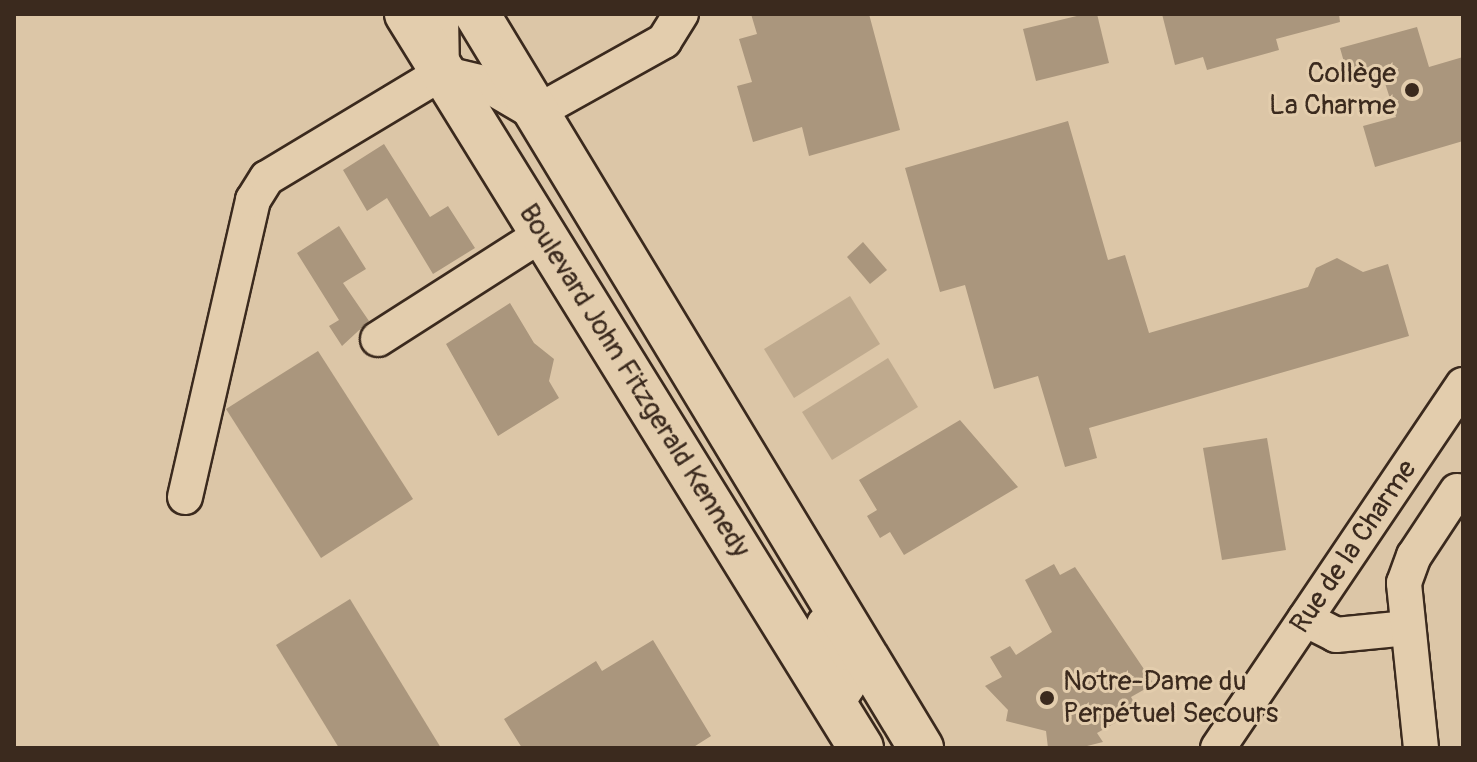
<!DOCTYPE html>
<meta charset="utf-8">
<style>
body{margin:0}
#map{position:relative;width:1477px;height:762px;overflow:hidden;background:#dcc6a7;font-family:Pangolin,sans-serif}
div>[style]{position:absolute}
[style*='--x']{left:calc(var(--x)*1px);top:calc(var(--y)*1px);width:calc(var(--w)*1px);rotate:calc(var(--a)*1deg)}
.green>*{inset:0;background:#bfaa8e}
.building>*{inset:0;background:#aa967d}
.roads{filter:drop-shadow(2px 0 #3b2a1e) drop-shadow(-2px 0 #3b2a1e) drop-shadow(0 2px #3b2a1e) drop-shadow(0 -2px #3b2a1e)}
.minor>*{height:34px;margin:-17px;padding:0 17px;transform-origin:17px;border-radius:17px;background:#e3cdad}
.major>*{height:44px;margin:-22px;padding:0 22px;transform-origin:22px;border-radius:22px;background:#e3cdad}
.dots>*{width:22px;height:22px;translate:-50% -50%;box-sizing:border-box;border:4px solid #e3cdad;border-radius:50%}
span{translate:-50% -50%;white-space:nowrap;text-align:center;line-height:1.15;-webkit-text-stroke:6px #e3cdad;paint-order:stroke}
.poi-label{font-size:28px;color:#3b2a1e}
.right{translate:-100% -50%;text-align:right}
.left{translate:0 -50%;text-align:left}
.street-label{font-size:28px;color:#3b2a1e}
.frame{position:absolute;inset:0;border:16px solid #3b2a1e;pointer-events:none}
</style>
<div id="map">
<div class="green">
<i style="clip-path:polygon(850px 296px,880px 344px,794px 398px,764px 349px)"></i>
<i style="clip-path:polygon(888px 358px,918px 407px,832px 460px,802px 412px)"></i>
</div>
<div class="building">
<i style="clip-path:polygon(751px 14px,869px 14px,900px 130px,809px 156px,802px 127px,753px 142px,737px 86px,752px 82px,739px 39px,757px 34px)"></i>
<i style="clip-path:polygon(1085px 14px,1097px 14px,1109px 63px,1036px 81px,1023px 29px)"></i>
<i style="clip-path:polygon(1162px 14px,1339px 14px,1340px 22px,1276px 39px,1279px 50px,1207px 70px,1203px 57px,1175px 65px)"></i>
<i style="clip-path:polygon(1417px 27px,1429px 67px,1463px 57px,1463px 141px,1375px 167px,1363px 126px,1396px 117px,1382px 74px,1350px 83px,1340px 48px)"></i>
<i style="clip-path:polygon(1068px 121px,1108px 260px,1125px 255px,1149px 333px,1308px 287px,1316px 268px,1337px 258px,1363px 272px,1388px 264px,1409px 336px,1089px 428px,1097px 458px,1065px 467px,1038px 376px,994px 389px,965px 285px,940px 292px,905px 168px)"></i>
<i style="clip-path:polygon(384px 144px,430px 217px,448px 206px,475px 248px,433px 274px,387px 198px,367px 211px,343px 170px)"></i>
<i style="clip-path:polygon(339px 226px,366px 269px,343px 283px,369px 321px,342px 346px,329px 326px,339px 320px,297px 253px)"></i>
<i style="clip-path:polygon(863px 242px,887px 270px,870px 284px,847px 257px)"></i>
<i style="clip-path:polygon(510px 303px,534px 343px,554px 359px,549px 381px,559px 398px,498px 436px,446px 344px)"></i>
<i style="clip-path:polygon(318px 351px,413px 499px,321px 558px,226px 409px)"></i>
<i style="clip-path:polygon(960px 420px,1018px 487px,904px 555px,890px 532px,880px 538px,867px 516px,877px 510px,859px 480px)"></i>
<i style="clip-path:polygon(1267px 438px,1286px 550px,1222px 560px,1203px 448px)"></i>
<i style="clip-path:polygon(1054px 564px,1060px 575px,1075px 567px,1154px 684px,1131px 697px,1138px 710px,1097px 733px,1103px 742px,1079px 748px,1048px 748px,1046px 731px,1006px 721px,1008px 710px,985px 686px,1002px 677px,990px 657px,1010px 646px,1016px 655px,1052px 632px,1025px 580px)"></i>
<i style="clip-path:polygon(350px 599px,441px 748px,339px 748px,276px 645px)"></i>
<i style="clip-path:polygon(653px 640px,711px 736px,692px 748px,522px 748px,504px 719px,596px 661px,602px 671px)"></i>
</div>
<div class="roads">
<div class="minor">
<i style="--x:442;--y:73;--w:43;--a:13.4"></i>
<i style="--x:484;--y:83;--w:59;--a:30.5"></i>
<i style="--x:535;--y:113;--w:148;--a:-29.2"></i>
<i style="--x:664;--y:41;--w:32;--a:-58"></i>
<i style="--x:378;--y:339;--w:195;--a:-32.6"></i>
<i style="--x:185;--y:497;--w:305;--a:-77.1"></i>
<i style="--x:253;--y:200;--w:26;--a:-58"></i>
<i style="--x:267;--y:178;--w:204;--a:-31"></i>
<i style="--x:442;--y:73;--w:59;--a:-91"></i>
<i style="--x:1305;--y:619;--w:35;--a:27"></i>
<i style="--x:1336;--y:635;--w:72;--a:-5.6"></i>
<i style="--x:824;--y:624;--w:43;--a:61.1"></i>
<i style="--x:845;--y:662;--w:24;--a:83"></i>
<i style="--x:848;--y:686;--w:24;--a:123"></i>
<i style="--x:1218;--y:748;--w:438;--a:-56"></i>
<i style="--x:1421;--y:748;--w:166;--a:-95.9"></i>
<i style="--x:1404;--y:583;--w:29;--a:-70"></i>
<i style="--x:1414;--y:556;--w:78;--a:-56.5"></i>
</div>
<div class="major">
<i style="--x:407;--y:14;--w:863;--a:58.26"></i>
<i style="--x:477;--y:14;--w:858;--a:58.83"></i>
</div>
</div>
<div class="dots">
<i style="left:1412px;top:90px;background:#3b2a1e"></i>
<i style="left:1047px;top:698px;background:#3b2a1e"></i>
</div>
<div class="poi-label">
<span class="right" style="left:1396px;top:90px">Collège<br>La Charme</span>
<span class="left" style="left:1063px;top:698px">Notre-Dame du<br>Perpétuel Secours</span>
</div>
<div class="street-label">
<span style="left:634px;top:381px;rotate:58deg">Boulevard John Fitzgerald Kennedy</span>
<span style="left:1354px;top:547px;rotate:-56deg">Rue de la Charme</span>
</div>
<div class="frame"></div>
</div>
